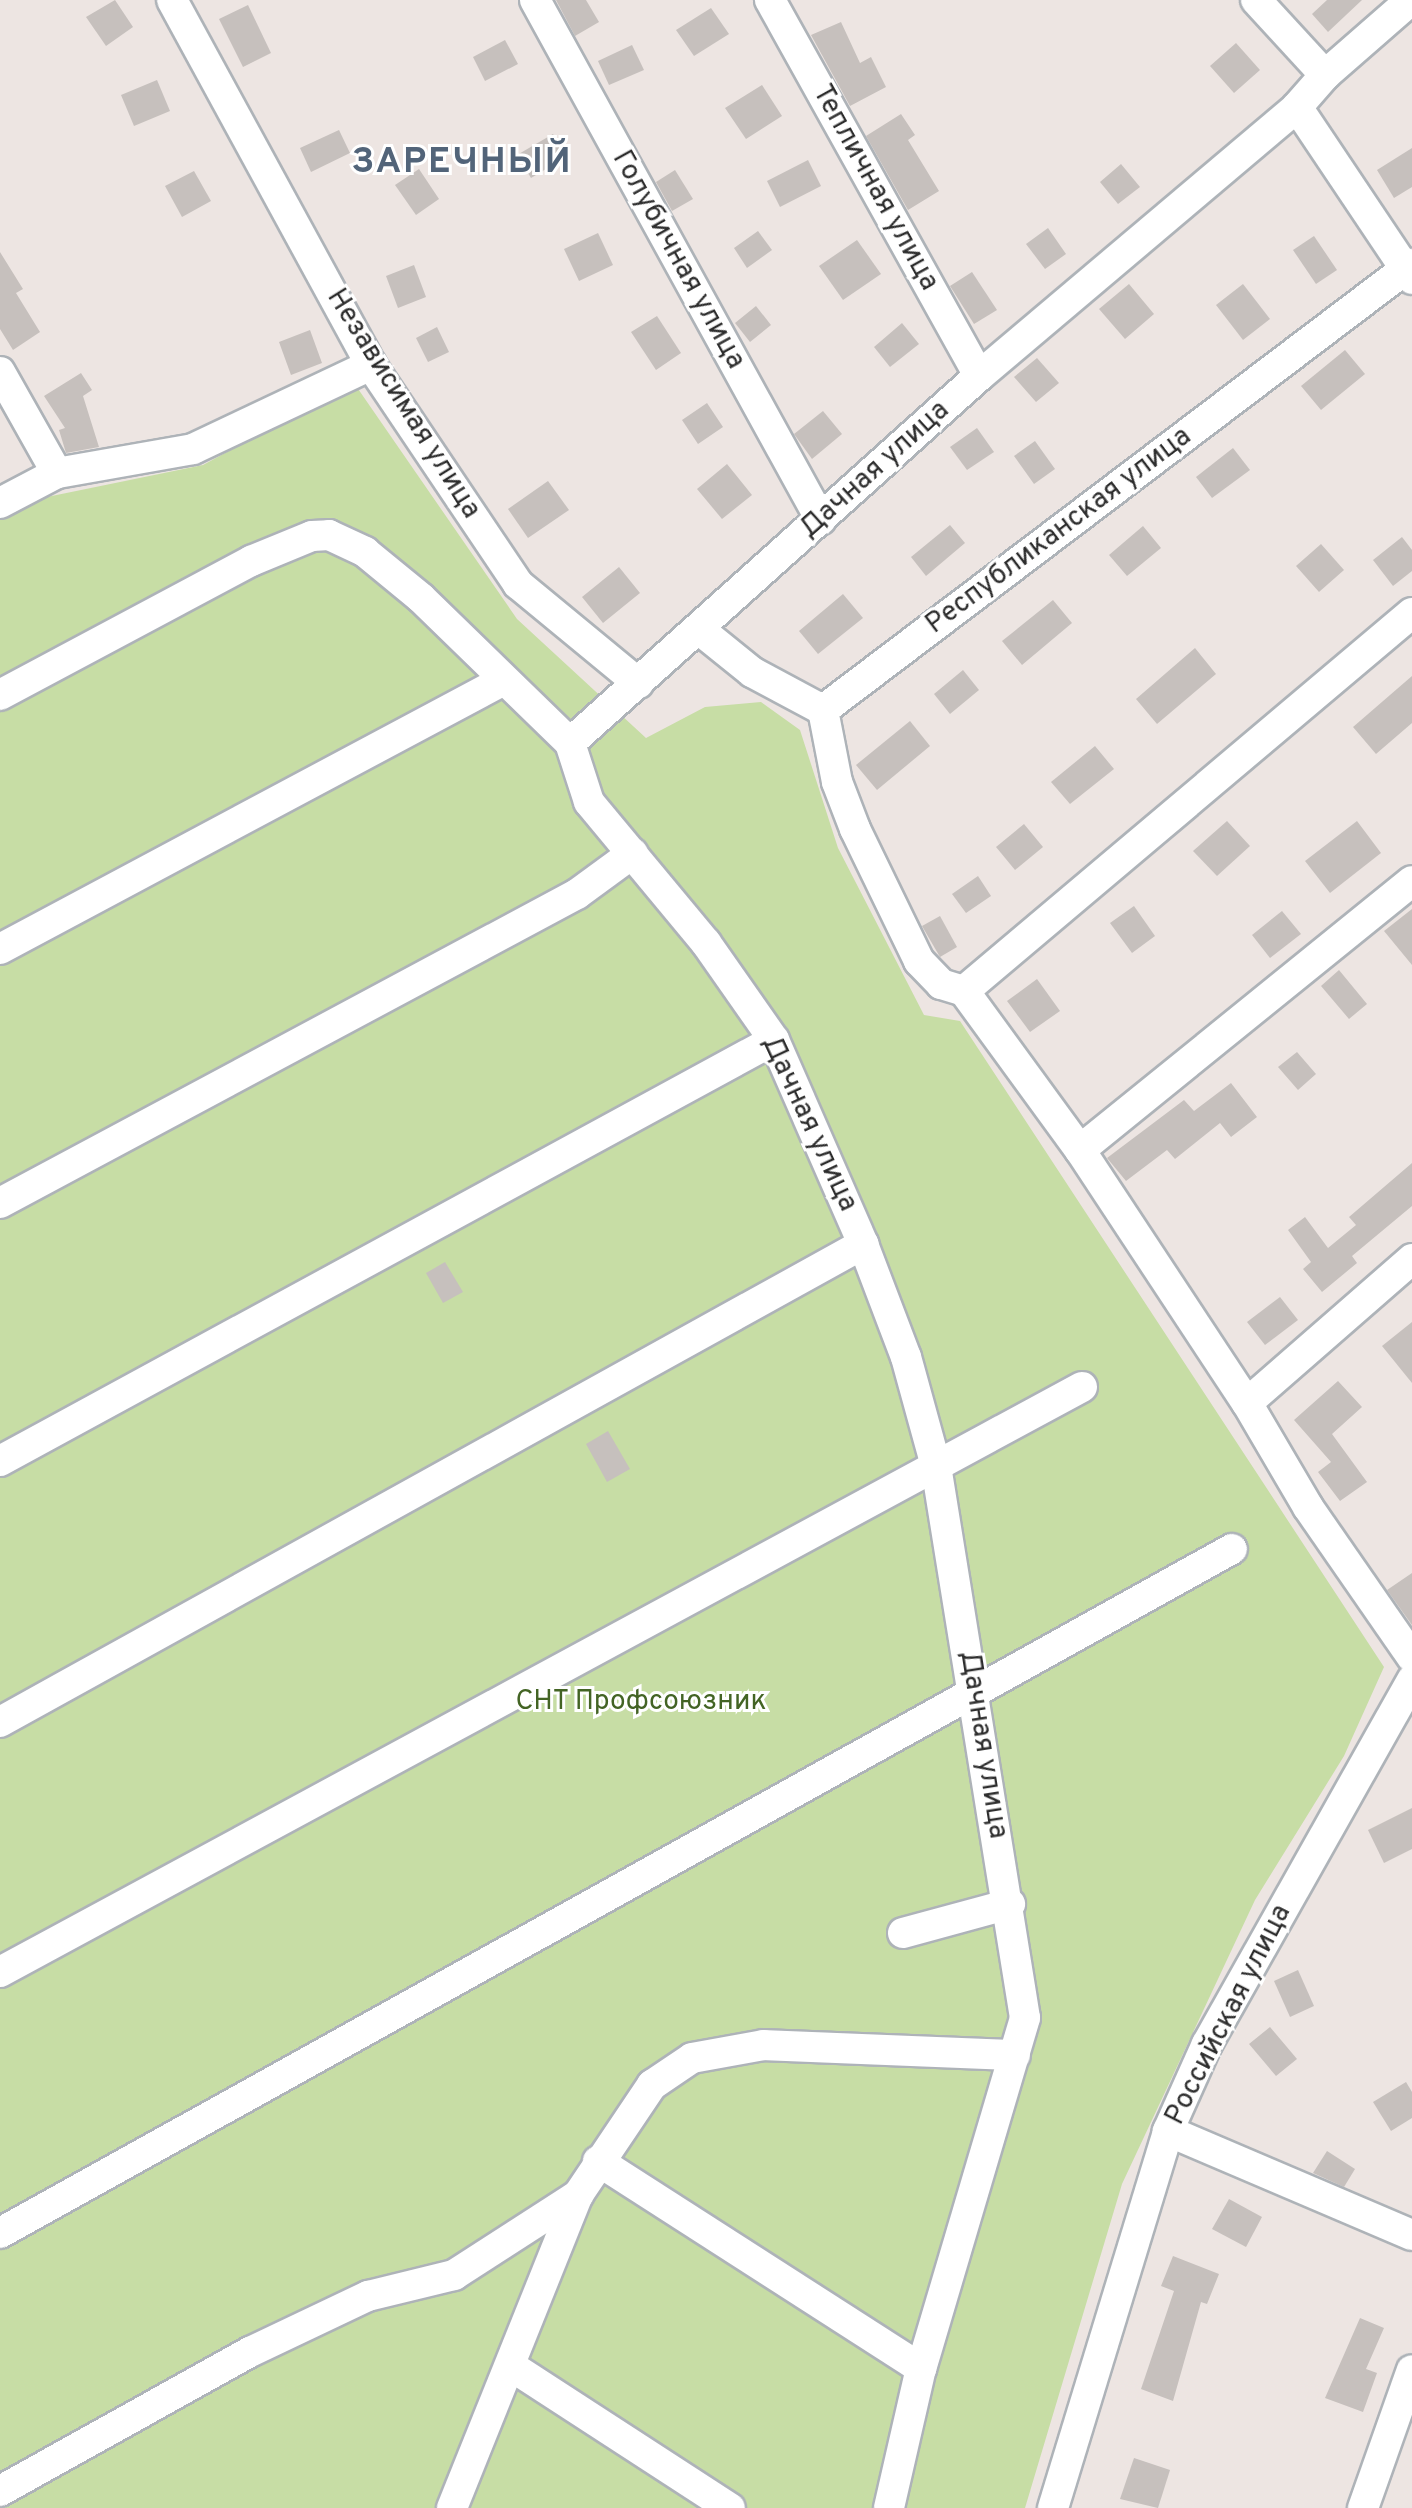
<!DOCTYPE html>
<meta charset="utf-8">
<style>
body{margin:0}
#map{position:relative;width:1412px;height:2508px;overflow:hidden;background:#ede5e2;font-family:Overpass,sans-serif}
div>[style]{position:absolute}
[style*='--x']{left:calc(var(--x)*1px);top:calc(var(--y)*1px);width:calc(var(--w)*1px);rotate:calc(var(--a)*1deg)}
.green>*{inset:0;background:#c7dda5}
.building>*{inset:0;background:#c6c0bd}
.roads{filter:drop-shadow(2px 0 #aeb3b8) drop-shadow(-2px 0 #aeb3b8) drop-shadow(0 2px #aeb3b8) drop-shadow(0 -2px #aeb3b8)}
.minor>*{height:30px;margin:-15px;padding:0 15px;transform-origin:15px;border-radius:15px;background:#fff}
span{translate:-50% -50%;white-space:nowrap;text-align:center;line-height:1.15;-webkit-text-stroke:6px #fff;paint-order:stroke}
.street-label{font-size:28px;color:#2d2d2d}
.park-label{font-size:28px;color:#436424}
.district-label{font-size:36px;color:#526479;font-weight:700;letter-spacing:2px}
</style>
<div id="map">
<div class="green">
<i style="clip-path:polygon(354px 383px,517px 619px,646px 738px,705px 707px,761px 702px,800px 730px,838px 848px,924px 1015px,960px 1021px,1384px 1667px,1344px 1756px,1255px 1900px,1122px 2184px,1025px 2508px,0 2508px,0 519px,42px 498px,203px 465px)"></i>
</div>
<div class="building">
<i style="clip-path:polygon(115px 0,133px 27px,106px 46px,86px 17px)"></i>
<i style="clip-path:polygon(556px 0,586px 0,599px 22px,575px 36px)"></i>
<i style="clip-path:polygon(1327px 0,1362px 0,1328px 32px,1312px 14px)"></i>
<i style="clip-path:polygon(248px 5px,271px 53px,243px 67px,219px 19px)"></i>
<i style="clip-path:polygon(711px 8px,729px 34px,694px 56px,676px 30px)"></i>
<i style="clip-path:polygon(841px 22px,860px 63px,871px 57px,886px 87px,850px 106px,811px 35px)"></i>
<i style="clip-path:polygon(505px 40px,518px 64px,485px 81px,473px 57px)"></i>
<i style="clip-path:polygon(1236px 43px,1260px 70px,1234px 93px,1210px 66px)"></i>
<i style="clip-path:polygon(632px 45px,644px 70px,609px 85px,598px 61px)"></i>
<i style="clip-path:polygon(157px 80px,170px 111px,134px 126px,121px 95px)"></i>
<i style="clip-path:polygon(762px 85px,782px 116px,746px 139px,725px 108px)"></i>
<i style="clip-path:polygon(901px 114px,915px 135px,908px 140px,939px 191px,908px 210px,866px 136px)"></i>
<i style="clip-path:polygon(339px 130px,350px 153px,311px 172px,300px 148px)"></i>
<i style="clip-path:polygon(553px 134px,566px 157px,531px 178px,517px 155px)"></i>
<i style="clip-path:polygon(1412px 148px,1412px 187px,1394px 198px,1377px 170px)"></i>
<i style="clip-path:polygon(808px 160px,821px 186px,780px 207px,767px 181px)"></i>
<i style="clip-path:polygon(1121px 164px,1140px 187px,1118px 204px,1100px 182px)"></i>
<i style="clip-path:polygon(419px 169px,439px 199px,416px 215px,395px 185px)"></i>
<i style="clip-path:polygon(675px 170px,693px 199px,672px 211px,656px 182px)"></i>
<i style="clip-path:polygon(194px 171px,211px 201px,182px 217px,165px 186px)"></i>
<i style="clip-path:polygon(1048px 228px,1066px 254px,1045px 269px,1026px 244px)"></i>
<i style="clip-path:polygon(758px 231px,772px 250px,747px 268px,734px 248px)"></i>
<i style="clip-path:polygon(598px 233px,613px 265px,579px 281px,564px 249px)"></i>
<i style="clip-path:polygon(1314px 236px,1337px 270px,1316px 284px,1293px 250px)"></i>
<i style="clip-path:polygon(857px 240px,881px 274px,843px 300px,819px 266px)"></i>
<i style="clip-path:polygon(0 252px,23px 289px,16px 293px,40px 332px,13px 350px,0 329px)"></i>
<i style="clip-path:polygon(414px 265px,426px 297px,398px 308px,386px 276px)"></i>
<i style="clip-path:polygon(972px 272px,997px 310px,974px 324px,950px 286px)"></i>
<i style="clip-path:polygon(1129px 284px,1154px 314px,1125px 339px,1099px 309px)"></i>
<i style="clip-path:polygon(1243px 284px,1270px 319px,1243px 340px,1216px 305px)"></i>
<i style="clip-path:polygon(756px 306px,771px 325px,750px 342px,735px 323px)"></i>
<i style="clip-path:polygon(657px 316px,681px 353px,656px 370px,631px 332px)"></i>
<i style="clip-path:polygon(902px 323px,919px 344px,890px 367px,874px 347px)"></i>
<i style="clip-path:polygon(437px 327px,449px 352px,428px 362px,416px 338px)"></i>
<i style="clip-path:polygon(310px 330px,322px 363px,291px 375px,279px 342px)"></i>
<i style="clip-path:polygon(1345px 350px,1365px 374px,1321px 410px,1301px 386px)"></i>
<i style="clip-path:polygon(1037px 358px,1059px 383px,1036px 402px,1014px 377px)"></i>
<i style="clip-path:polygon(81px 373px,92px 390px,83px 396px,99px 447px,66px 453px,59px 430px,65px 428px,44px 396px)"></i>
<i style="clip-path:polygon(707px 403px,723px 427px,698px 444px,682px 420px)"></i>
<i style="clip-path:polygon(823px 411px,842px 434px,812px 459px,794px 434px)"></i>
<i style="clip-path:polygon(977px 428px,994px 452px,967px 470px,950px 447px)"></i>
<i style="clip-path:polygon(1035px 441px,1055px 469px,1034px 484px,1014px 456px)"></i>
<i style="clip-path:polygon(1233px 448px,1250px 470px,1212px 498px,1196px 477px)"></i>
<i style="clip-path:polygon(727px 464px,752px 495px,722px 519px,697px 489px)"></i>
<i style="clip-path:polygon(548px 481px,569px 510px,528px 538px,508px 509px)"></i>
<i style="clip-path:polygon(950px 525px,965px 543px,926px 576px,911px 557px)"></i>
<i style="clip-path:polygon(1143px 526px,1161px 548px,1127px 576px,1109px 555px)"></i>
<i style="clip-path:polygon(1402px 537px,1412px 550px,1412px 571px,1393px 586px,1373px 560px)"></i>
<i style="clip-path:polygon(1321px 544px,1344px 570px,1319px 592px,1296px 566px)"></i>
<i style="clip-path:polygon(619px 567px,640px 593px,603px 623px,582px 597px)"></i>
<i style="clip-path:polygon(843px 594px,863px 618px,818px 654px,799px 631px)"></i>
<i style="clip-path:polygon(1053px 600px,1072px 623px,1022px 665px,1002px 641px)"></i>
<i style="clip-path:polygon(1195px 648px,1216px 674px,1157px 724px,1136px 699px)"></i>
<i style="clip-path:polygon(963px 670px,979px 690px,950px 714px,934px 694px)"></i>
<i style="clip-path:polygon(1412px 676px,1412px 723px,1376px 754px,1353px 727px)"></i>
<i style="clip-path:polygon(910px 721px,930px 746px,877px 790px,856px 765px)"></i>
<i style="clip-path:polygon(1095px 746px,1114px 769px,1070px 804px,1051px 782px)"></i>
<i style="clip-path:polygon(1227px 821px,1250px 846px,1217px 876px,1193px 851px)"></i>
<i style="clip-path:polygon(1357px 821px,1381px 853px,1330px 893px,1305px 861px)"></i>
<i style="clip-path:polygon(1024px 824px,1043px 847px,1015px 870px,996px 847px)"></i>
<i style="clip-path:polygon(978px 876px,991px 896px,966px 913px,952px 894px)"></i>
<i style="clip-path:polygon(1134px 906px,1155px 936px,1132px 953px,1110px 923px)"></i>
<i style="clip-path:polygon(1412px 909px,1412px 965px,1384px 931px)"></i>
<i style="clip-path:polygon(1282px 911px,1301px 934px,1270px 958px,1252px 935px)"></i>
<i style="clip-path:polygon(940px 916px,957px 947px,940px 957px,922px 926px)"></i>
<i style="clip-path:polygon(1339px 970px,1367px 1004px,1349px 1019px,1321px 986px)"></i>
<i style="clip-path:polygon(1037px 979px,1060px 1011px,1030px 1032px,1007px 1001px)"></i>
<i style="clip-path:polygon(1297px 1052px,1316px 1074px,1298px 1090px,1278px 1067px)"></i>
<i style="clip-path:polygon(1231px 1083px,1257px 1117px,1231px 1137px,1220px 1123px,1175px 1159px,1167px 1150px,1126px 1181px,1107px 1158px,1184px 1100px,1194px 1111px)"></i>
<i style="clip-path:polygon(1412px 1163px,1412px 1206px,1352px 1256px,1357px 1263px,1322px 1292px,1303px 1269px,1311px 1262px,1288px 1230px,1305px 1217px,1328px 1248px,1356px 1225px,1349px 1217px)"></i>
<i style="clip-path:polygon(445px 1262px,463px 1292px,443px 1303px,426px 1273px)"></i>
<i style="clip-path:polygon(1280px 1297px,1298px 1320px,1265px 1345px,1247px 1322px)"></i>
<i style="clip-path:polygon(1412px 1322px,1412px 1383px,1382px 1346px)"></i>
<i style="clip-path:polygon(1338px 1381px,1362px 1407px,1332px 1434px,1367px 1482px,1340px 1501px,1318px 1472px,1331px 1462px,1294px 1420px)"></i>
<i style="clip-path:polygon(608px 1431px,630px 1469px,607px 1482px,586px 1444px)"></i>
<i style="clip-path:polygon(1412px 1573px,1412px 1625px,1387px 1590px)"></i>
<i style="clip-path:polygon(1412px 1808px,1412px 1849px,1384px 1863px,1368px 1830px)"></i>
<i style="clip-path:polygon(1298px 1970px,1314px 2006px,1290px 2017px,1274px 1981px)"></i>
<i style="clip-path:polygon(1270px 2027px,1297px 2059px,1276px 2076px,1249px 2044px)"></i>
<i style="clip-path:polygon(1406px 2082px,1412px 2092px,1412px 2118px,1391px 2131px,1373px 2102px)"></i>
<i style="clip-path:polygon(1327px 2151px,1355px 2169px,1344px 2187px,1313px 2173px)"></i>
<i style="clip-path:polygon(1229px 2199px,1262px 2217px,1246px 2247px,1212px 2229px)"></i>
<i style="clip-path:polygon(1173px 2256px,1219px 2274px,1207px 2304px,1201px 2302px,1173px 2401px,1141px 2389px,1174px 2291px,1161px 2286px)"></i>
<i style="clip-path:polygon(1360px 2318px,1384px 2328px,1366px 2369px,1377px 2373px,1363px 2412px,1325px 2398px)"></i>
<i style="clip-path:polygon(1134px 2458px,1170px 2470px,1158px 2508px,1120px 2499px)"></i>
</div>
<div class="roads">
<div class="minor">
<i style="--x:172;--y:0;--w:416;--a:61.4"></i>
<i style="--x:371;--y:365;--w:264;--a:56.1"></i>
<i style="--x:518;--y:584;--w:156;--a:39.5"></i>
<i style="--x:535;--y:0;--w:593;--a:61.19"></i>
<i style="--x:770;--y:0;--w:430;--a:60.9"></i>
<i style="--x:1256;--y:0;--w:102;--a:47.4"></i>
<i style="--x:1297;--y:107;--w:207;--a:56.2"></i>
<i style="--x:0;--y:372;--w:116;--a:60.6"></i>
<i style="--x:0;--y:503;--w:64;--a:-27.8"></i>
<i style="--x:57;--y:473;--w:138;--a:-10"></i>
<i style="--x:193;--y:449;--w:197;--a:-25.3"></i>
<i style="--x:700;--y:630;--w:67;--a:38.9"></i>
<i style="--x:752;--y:672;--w:81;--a:28.2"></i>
<i style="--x:823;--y:710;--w:739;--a:-37.13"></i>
<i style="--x:0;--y:695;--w:285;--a:-28.1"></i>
<i style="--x:251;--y:561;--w:66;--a:-22.3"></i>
<i style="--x:312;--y:536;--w:17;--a:-3"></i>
<i style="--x:329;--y:535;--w:40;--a:25"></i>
<i style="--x:365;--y:552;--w:72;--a:39.4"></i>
<i style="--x:421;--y:598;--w:208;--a:44.2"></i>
<i style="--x:823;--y:710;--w:73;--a:79"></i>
<i style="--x:837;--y:782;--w:50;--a:69"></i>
<i style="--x:855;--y:829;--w:147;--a:64.1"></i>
<i style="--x:919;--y:961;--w:32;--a:46"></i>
<i style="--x:941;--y:984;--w:24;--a:17"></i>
<i style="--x:964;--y:991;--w:197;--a:53.9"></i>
<i style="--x:1080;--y:1150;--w:303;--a:56.6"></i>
<i style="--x:1247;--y:1403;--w:121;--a:59.6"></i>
<i style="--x:1308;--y:1507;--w:183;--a:55.3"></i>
<i style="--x:570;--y:743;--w:62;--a:72.1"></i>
<i style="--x:589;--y:802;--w:183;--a:50.3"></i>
<i style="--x:706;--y:943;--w:118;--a:55"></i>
<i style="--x:774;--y:1040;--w:223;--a:66.4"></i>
<i style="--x:863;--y:1244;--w:121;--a:69.2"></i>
<i style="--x:906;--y:1357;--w:113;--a:74.6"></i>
<i style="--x:936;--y:1466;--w:559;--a:80.84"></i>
<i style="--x:1025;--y:2018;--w:365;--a:106.5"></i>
<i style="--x:921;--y:2368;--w:144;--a:102.9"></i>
<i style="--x:570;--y:743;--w:550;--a:-41.9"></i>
<i style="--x:979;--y:376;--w:417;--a:-40.2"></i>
<i style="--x:1297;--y:107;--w:43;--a:-48.8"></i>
<i style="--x:1325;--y:75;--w:114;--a:-41.1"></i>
<i style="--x:0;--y:949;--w:569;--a:-28.1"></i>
<i style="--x:964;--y:991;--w:586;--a:-40.16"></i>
<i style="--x:1080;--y:1150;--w:427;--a:-39"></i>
<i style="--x:0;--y:1203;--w:655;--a:-28.17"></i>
<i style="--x:577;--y:894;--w:69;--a:-36.2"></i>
<i style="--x:1247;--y:1403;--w:219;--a:-41.1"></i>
<i style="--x:0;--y:1461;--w:881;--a:-28.54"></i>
<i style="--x:0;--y:1722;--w:987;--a:-28.98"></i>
<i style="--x:903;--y:1933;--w:111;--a:-15.2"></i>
<i style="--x:0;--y:1972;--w:1230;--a:-28.4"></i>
<i style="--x:1168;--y:2131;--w:265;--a:23.1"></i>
<i style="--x:598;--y:2161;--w:384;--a:32.7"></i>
<i style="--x:0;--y:2233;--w:1409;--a:-29.04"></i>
<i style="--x:511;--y:2366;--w:261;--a:33"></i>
<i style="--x:0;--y:2491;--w:286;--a:-29.1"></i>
<i style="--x:250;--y:2352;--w:131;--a:-25.4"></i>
<i style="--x:368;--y:2296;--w:89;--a:-13.7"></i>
<i style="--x:454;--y:2275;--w:148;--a:-32.8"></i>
<i style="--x:578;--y:2195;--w:133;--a:-56.1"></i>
<i style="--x:652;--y:2085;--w:48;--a:-34"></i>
<i style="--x:692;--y:2058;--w:73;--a:-10.2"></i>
<i style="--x:764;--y:2045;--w:251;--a:2.3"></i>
<i style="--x:452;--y:2508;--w:337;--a:-68.1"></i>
<i style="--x:1053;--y:2508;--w:394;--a:-73"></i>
<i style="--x:1168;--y:2131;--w:95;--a:-65.9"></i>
<i style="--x:1207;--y:2044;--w:418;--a:-60.6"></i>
<i style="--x:1363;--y:2508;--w:146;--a:-70.5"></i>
</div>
</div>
<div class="street-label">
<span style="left:875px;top:188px;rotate:61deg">Тепличная улица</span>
<span style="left:678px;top:260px;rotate:61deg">Голубичная улица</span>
<span style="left:403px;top:404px;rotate:58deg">Независимая улица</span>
<span style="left:875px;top:470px;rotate:-42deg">Дачная улица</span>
<span style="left:1059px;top:531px;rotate:-37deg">Республиканская улица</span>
<span style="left:809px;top:1124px;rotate:65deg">Дачная улица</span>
<span style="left:983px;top:1745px;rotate:81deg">Дачная улица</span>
<span style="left:1229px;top:2015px;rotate:-63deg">Российская улица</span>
</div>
<div class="park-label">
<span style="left:641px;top:1702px">СНТ Профсоюзник</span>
</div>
<div class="district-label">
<span style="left:462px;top:164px">ЗАРЕЧНЫЙ</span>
</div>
</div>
